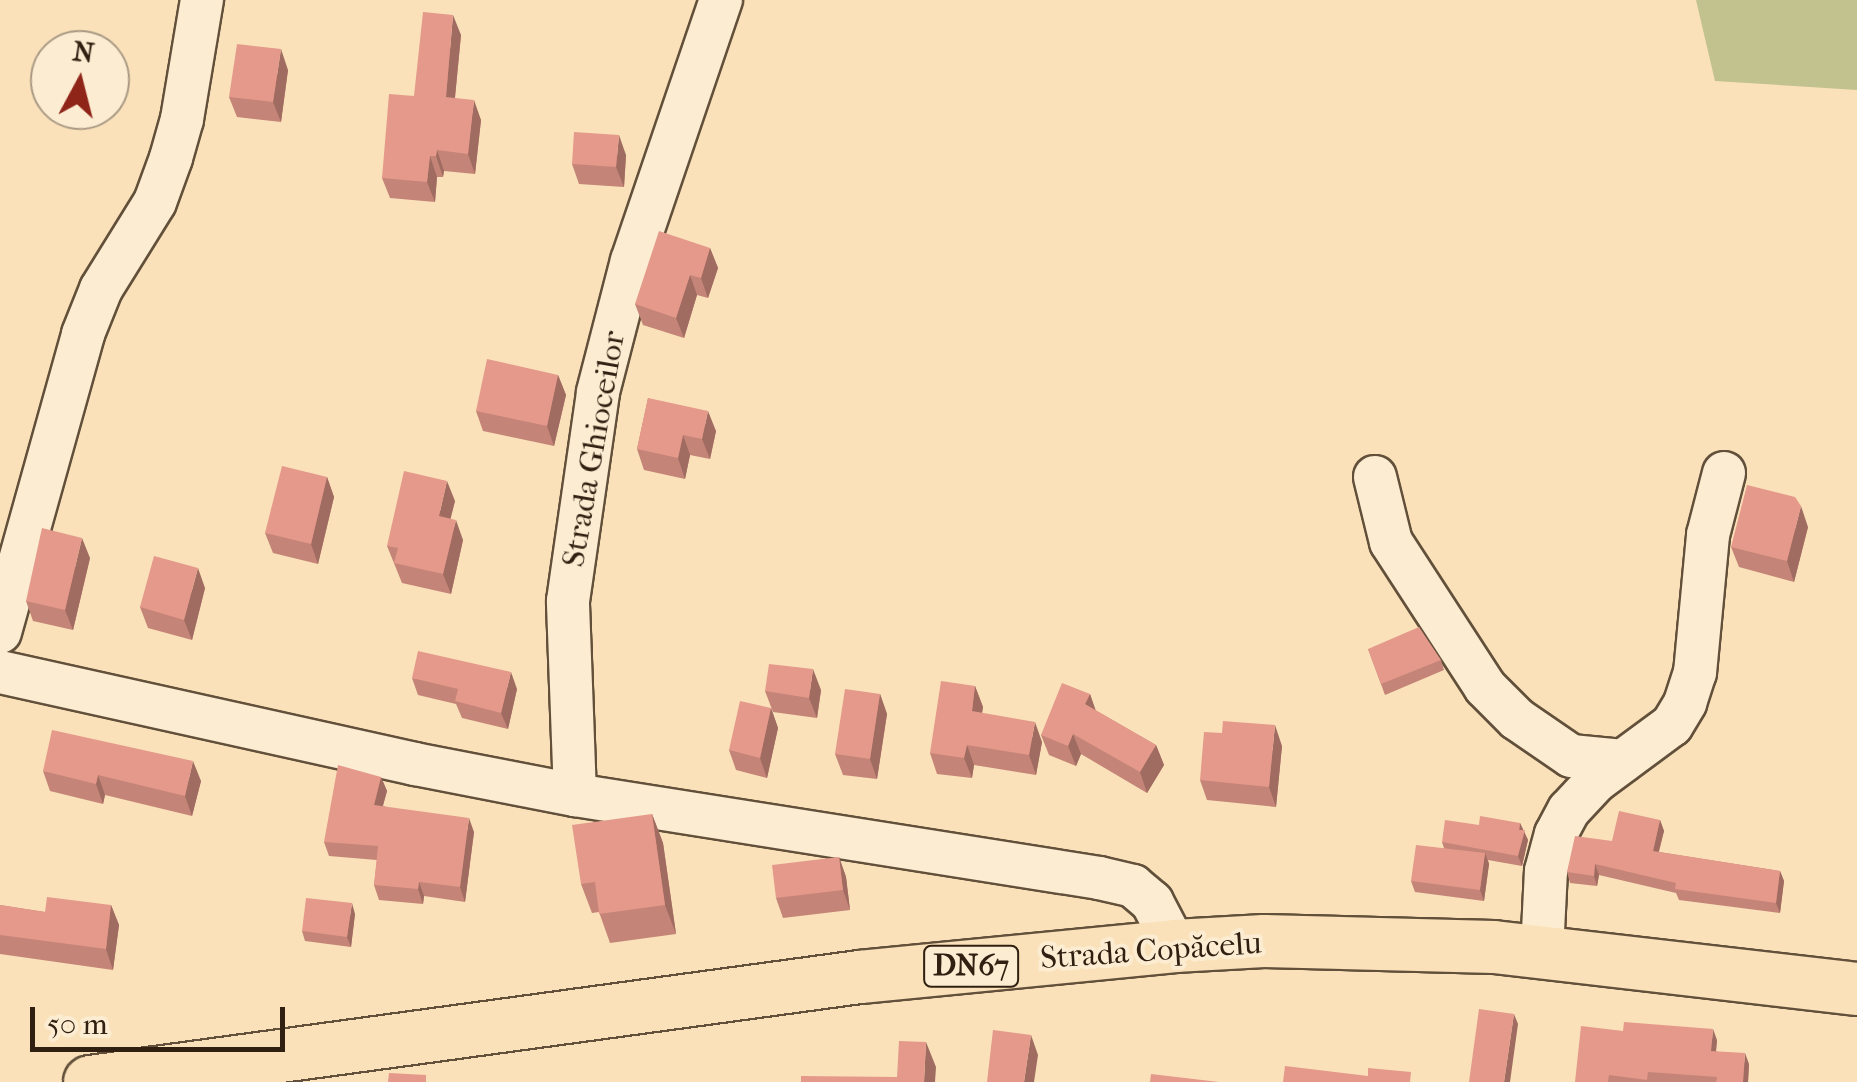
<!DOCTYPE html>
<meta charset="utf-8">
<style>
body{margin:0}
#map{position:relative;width:1857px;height:1082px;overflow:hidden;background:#fae1b9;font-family:"IM FELL French Canon",serif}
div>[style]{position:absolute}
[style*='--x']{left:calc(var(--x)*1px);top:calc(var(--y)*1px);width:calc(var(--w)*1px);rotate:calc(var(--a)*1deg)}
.green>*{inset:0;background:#c1c28d}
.roads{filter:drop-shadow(2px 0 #62503b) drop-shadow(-2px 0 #62503b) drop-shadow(0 2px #62503b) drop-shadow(0 -2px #62503b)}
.minor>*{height:42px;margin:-21px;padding:0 21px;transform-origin:21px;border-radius:21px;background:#fcecd2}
.major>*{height:52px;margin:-26px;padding:0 26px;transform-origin:26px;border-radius:26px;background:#fae1b9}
.wall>*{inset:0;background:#c48477}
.shaded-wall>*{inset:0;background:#a06b61}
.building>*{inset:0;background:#e4998a}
span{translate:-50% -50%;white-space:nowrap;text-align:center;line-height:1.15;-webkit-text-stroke:8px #fcecd2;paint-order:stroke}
.shield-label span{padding:2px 8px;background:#fcecd2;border:2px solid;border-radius:8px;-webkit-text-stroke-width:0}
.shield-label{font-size:30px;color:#302011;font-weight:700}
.street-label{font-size:32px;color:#302011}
.north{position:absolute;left:30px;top:30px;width:100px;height:100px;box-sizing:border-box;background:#fcecd2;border:2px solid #aa9a85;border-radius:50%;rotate:7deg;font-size:28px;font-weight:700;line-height:40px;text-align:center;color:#302011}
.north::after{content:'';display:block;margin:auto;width:35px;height:45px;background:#8f2418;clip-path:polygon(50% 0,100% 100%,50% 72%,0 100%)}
.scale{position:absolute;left:30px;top:1007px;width:255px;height:45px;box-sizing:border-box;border:5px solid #302011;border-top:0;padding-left:12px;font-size:30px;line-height:35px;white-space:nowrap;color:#302011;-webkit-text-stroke:8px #fcecd2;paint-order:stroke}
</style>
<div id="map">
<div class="green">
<i style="clip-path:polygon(1696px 0,1857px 0,1857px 90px,1715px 81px)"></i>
</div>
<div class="roads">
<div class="minor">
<i style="--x:1375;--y:477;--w:67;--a:76.2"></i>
<i style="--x:1391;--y:542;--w:173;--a:57"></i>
<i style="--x:1485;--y:687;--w:45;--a:45"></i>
<i style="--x:1517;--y:719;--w:65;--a:34.4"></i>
<i style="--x:1571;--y:756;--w:52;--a:5.5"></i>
<i style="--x:0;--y:632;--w:309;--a:-74.4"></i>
<i style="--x:83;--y:334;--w:48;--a:-68.2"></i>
<i style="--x:101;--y:289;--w:102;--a:-58.2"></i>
<i style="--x:155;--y:202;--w:47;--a:-70"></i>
<i style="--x:171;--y:158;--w:41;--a:-74.2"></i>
<i style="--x:182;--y:119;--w:121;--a:-80.5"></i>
<i style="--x:0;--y:672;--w:425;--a:12.5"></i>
<i style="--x:415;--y:764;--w:163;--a:11"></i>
<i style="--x:575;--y:795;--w:531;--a:9"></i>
<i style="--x:1099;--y:878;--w:35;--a:13"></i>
<i style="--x:1133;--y:886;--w:25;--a:40"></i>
<i style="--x:1152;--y:902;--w:50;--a:62.4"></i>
<i style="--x:575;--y:795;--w:194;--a:-92.1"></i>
<i style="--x:568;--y:601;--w:211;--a:-81.8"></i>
<i style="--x:598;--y:392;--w:135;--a:-75.5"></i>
<i style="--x:632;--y:261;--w:276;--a:-71.2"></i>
<i style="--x:1542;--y:952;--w:81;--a:-87.2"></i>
<i style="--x:1546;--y:871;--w:38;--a:-75"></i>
<i style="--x:1556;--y:834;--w:27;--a:-62"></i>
<i style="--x:1569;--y:810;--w:40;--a:-47"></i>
<i style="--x:1596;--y:781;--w:94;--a:-36.4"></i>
<i style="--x:1672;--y:725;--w:26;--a:-59"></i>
<i style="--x:1685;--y:703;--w:32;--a:-72"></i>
<i style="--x:1695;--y:673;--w:139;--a:-84.6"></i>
<i style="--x:1708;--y:535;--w:64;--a:-75.5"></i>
</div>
<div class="major">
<i style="--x:90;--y:1082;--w:777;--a:-7.77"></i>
<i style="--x:860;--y:977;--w:317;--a:-5.6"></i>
<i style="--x:1175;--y:946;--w:89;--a:-3.2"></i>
<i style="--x:1264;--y:941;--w:230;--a:1.5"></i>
<i style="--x:1494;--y:947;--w:365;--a:6.6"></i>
</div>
</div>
<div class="wall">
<i style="clip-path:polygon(461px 35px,455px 98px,481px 120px,475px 174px,444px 171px,443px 177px,437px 177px,435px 202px,390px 198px,382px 178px,414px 96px)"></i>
<i style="clip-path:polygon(288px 70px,281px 122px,237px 117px,229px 97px)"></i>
<i style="clip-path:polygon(626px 155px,624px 187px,579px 184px,572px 164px)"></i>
<i style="clip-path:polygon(710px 248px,718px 268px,708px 298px,697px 295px,684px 338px,643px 325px,635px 304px)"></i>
<i style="clip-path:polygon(558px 375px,566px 395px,554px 446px,483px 431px,476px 411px)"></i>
<i style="clip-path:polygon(648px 398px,716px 431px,710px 459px,690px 455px,685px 479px,644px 470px,637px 449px)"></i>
<i style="clip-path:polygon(327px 477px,334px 497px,318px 564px,273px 553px,265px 533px)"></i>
<i style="clip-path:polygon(455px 501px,450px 519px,463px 540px,451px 594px,402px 583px,387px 546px)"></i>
<i style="clip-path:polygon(1808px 527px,1794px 582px,1739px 567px,1731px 547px)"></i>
<i style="clip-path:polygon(90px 558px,73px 630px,33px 621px,26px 601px)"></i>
<i style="clip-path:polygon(205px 588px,192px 640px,148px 628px,140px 607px)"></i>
<i style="clip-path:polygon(1368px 649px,1441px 660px,1444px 670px,1385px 695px)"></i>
<i style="clip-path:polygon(412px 678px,517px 689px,508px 729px,462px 718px,456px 704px,418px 695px)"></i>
<i style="clip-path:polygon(975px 686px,983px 707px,982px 713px,1042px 742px,1036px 775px,974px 765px,972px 778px,937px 774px,930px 753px)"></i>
<i style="clip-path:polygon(821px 690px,817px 718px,773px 712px,765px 691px)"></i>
<i style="clip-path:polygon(880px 694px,887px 714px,877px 779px,843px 775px,835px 754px)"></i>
<i style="clip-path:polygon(1090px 694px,1095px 710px,1156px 745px,1164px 765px,1147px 793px,1081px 754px,1076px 766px,1049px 755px,1041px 735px)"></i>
<i style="clip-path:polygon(771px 708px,778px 728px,767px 778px,736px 770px,729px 750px)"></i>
<i style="clip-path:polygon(1282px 746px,1276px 807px,1207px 800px,1200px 780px)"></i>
<i style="clip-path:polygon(43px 771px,201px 781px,192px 816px,105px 795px,103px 804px,50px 791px)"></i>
<i style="clip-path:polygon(381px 777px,387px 791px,383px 806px,474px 832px,465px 902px,424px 896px,423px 904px,379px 900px,374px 885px,377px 860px,329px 856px,324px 842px)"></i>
<i style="clip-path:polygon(652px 814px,663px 843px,676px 934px,610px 943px,599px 912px,592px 913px,581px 884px)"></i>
<i style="clip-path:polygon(1660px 820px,1664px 831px,1659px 852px,1780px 871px,1784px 881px,1780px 913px,1679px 900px,1676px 893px,1599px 875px,1597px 886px,1570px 883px,1567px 872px,1612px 841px)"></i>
<i style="clip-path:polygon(1520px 823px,1528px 840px,1522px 866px,1488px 860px,1489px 864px,1484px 901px,1415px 892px,1411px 881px,1444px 848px,1442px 842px,1479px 825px)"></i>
<i style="clip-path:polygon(839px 857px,846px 877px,850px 910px,783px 918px,776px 898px)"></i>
<i style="clip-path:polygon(0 905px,45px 912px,111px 905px,119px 925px,113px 970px,0 954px)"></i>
<i style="clip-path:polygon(355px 914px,351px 947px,305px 941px,302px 931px)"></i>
<i style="clip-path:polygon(1717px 1040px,1716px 1051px,1749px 1064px,1748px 1082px,1575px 1082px)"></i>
</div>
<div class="shaded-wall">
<i style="clip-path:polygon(453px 15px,461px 35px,453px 117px,446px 97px)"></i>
<i style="clip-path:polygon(281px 49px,288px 70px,281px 122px,273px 102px)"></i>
<i style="clip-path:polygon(474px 100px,481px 120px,475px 174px,468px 154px)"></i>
<i style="clip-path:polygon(619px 135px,626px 155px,624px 187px,616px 167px)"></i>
<i style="clip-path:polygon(437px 150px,444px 171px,443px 177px,436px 156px)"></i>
<i style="clip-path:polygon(430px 156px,437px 177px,435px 202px,427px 182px)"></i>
<i style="clip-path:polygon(710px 248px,718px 268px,708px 298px,701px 278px)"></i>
<i style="clip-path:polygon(690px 275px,697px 295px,684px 338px,676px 318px)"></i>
<i style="clip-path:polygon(558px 375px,566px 395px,554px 446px,547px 426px)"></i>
<i style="clip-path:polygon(708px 411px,716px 431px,710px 459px,702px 439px)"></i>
<i style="clip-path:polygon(683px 435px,690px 455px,685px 479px,678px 458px)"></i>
<i style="clip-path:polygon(327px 477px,334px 497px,318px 564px,311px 544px)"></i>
<i style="clip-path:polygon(447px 481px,455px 501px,446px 537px,439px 516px)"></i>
<i style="clip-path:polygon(1801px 506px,1808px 527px,1794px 582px,1787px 561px)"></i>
<i style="clip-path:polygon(456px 520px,463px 540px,451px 594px,443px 574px)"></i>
<i style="clip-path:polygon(82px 538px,90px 558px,73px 630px,65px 610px)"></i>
<i style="clip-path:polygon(198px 568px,205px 588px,192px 640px,184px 620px)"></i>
<i style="clip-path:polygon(813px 669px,821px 690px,817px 718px,809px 698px)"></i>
<i style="clip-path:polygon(511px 672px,517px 689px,508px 729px,501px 713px)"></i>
<i style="clip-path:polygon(975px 686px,983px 707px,979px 732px,972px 711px)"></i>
<i style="clip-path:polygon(880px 694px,887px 714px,877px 779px,870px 759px)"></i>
<i style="clip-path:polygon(1090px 694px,1097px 714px,1085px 704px)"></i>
<i style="clip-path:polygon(771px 708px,778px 728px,767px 778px,760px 758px)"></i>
<i style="clip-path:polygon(1035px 722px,1042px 742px,1036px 775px,1029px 755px)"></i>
<i style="clip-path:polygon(1275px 725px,1282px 746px,1276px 807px,1269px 787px)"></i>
<i style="clip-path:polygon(1073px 734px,1081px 754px,1076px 766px,1068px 746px)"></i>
<i style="clip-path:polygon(967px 745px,974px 765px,972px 778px,964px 758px)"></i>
<i style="clip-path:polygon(1156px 745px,1164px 765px,1147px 793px,1140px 772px)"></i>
<i style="clip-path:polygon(193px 761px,201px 781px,192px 816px,185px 796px)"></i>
<i style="clip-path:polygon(98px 775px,105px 795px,103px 804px,96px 784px)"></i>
<i style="clip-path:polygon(381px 777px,387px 791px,379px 819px,374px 805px)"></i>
<i style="clip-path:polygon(652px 814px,663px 843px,676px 934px,665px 905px)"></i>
<i style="clip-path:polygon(469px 818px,474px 832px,465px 902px,460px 887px)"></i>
<i style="clip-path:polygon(1660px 820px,1664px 831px,1656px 861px,1653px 851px)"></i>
<i style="clip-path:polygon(1520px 823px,1528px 840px,1522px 866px,1518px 856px)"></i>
<i style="clip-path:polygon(1485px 853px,1489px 864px,1484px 901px,1480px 890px)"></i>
<i style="clip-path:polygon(839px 857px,846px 877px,850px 910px,843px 890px)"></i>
<i style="clip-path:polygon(1595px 864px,1599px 875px,1597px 886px,1594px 876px)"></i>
<i style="clip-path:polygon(1780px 871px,1784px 881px,1780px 913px,1776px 903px)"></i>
<i style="clip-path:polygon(419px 882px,424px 896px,423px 904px,418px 889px)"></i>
<i style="clip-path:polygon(352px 903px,355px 914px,351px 947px,347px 937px)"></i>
<i style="clip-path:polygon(111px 905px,119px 925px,113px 970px,106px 949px)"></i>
<i style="clip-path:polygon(1514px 1014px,1518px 1024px,1510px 1082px,1504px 1082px)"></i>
<i style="clip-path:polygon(1713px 1029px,1717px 1040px,1715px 1061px,1711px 1051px)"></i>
<i style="clip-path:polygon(1031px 1035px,1038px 1055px,1034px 1082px,1024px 1082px)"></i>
<i style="clip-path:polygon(926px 1042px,936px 1067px,935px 1082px,924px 1082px)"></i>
<i style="clip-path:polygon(1745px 1053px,1749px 1064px,1748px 1082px,1743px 1082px)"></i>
</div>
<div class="building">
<i style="clip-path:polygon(423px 12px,453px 15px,446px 97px,474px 100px,468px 154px,437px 150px,436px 156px,430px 156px,427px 182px,382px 178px,389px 94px,414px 96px)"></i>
<i style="clip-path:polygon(237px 44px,281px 49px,273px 102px,229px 97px)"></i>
<i style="clip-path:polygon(574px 132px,619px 135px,616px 167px,572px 164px)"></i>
<i style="clip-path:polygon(659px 231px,710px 248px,701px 278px,690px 275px,676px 318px,635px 304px)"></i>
<i style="clip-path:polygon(487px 359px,558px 375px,547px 426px,476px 411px)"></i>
<i style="clip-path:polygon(648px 398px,708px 411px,702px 439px,683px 435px,678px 458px,637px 449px)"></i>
<i style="clip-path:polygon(282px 466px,327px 477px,311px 544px,265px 533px)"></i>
<i style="clip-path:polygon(404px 471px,447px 481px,439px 516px,456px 520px,443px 574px,394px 563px,398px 548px,387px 546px)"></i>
<i style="clip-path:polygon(1747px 485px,1795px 497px,1801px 506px,1787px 561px,1731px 547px)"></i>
<i style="clip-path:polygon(42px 528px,82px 538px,65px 610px,26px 601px)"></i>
<i style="clip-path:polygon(154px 556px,198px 568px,184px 620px,140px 607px)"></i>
<i style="clip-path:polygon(1419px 627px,1441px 660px,1381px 684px,1368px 649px)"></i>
<i style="clip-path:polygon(418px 651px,511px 672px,501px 713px,455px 701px,458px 689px,412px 678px)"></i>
<i style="clip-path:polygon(769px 664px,813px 669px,809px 698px,765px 691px)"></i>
<i style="clip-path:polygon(941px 681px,975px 686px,972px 711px,1035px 722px,1029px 755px,967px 745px,964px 758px,930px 753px)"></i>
<i style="clip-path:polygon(1062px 683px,1090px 694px,1085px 704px,1156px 745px,1140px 772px,1073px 734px,1068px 746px,1041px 735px)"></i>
<i style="clip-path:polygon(845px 689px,880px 694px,870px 759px,835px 754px)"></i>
<i style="clip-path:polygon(740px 701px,771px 708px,760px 758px,729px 750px)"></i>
<i style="clip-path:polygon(1223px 721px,1275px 725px,1269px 787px,1200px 780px,1204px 732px,1222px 733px)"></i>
<i style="clip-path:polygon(52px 730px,193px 761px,185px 796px,98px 775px,96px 784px,43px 771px)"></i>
<i style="clip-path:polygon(338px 765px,381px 777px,374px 805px,469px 818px,460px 887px,419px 882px,418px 889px,374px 885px,378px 846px,324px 842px)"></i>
<i style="clip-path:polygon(1619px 811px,1660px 820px,1653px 851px,1780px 871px,1776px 903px,1675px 889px,1676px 883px,1595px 864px,1594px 876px,1567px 872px,1575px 836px,1612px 841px)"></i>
<i style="clip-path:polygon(652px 814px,665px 905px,599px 914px,595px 882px,581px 884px,572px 825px)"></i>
<i style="clip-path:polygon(1480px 816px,1520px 823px,1519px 830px,1525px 830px,1518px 856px,1442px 842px,1445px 820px,1479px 825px)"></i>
<i style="clip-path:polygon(1416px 845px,1485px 853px,1480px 890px,1411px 881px)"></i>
<i style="clip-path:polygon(839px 857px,843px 890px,776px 898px,772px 865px)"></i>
<i style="clip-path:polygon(47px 897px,111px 905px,106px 949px,0 935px,0 905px,45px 912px)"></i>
<i style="clip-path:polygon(306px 898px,352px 903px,347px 937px,302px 931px)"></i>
<i style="clip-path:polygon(1479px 1009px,1514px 1014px,1504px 1082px,1469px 1082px)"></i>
<i style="clip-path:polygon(1624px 1022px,1713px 1029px,1711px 1051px,1745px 1053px,1743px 1082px,1716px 1082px,1717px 1077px,1648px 1072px,1647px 1080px,1609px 1075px,1608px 1082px,1575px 1082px,1581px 1026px,1623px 1031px)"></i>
<i style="clip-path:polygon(993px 1030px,1031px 1035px,1024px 1082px,987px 1082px)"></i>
<i style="clip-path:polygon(899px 1041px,926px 1042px,924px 1082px,801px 1082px,801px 1076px,897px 1077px)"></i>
<i style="clip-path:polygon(1285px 1066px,1368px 1076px,1368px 1068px,1411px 1072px,1410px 1082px,1283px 1082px)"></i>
<i style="clip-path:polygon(389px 1073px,426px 1075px,426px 1082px,388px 1082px)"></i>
<i style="clip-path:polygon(1151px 1074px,1219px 1082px,1150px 1082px)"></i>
</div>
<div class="shield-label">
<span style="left:971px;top:966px">DN67</span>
</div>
<div class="street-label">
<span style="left:594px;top:449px;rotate:-80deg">Strada Ghioceilor</span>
<span style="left:1151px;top:951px;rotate:-4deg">Strada Copăcelu</span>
</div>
<div class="north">N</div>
<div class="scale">50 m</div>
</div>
